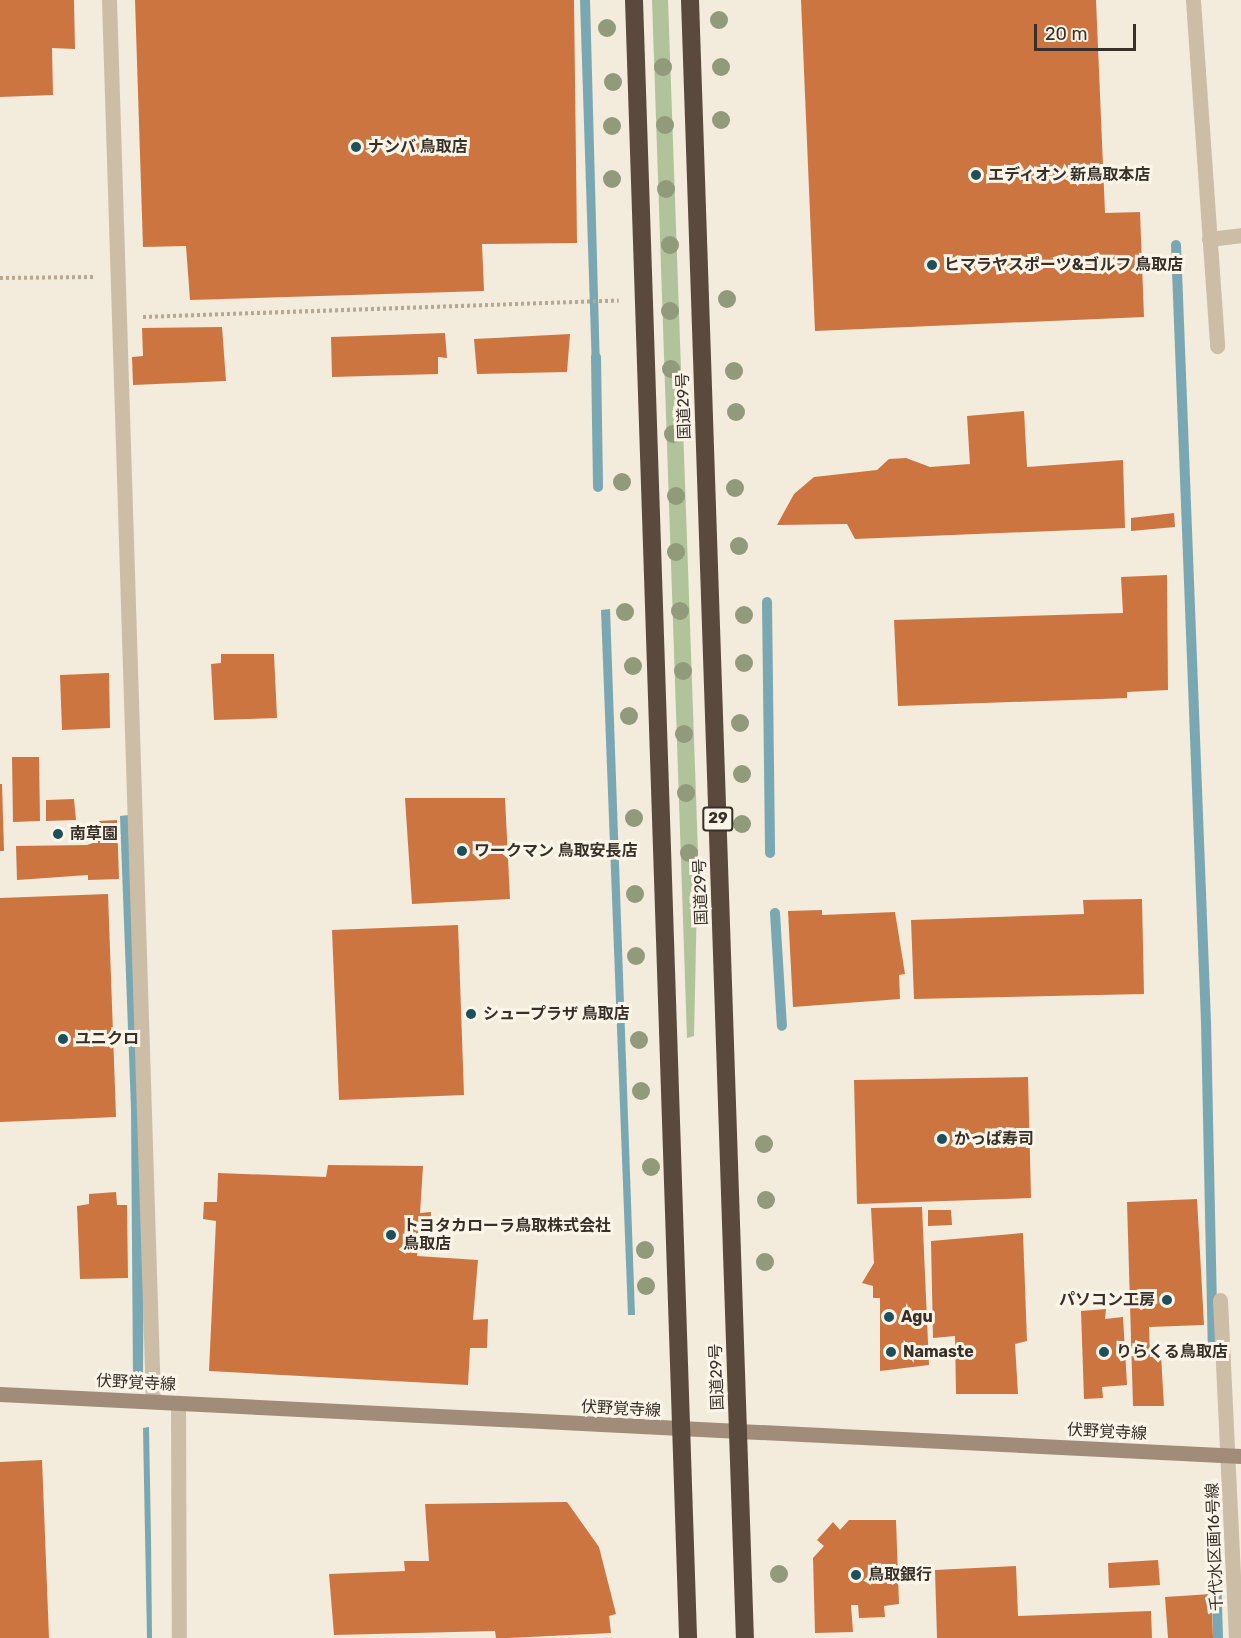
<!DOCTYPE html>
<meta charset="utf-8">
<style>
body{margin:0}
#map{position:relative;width:1241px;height:1638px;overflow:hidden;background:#f3ebdc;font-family:Rubik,"Noto Sans JP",sans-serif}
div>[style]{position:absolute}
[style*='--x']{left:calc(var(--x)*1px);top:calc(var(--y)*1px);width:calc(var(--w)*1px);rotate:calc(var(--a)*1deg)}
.green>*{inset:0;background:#b1c39b}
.water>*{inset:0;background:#79a8b2}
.stream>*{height:10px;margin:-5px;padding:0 5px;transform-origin:5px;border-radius:5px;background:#79a8b2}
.building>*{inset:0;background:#cc7541}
.path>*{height:4px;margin-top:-2px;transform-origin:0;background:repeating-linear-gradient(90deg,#b8a791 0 3px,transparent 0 6px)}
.street>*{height:15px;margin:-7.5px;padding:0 7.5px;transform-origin:7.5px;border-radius:7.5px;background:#ccbda7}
.secondary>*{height:15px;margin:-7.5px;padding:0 7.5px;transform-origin:7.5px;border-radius:7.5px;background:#a08c78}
.highway>*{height:18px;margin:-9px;padding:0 9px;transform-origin:9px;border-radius:9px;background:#5a4a3e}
.trees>*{width:18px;height:18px;margin:-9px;border-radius:50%;background:#919a7a}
.dots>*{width:16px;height:16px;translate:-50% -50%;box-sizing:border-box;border:3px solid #fbf5e9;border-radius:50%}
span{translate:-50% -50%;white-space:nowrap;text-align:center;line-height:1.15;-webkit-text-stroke:6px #fbf5e9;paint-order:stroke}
.shield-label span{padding:2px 4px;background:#fbf5e9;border:2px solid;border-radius:4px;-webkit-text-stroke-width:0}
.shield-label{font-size:15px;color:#382f28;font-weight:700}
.poi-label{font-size:16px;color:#382f28;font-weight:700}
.left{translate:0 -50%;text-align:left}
.right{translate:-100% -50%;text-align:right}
.street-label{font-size:16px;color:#382f28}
.scale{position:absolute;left:1034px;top:24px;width:102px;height:27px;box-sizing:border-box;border:3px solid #382f28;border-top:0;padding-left:8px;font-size:18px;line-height:21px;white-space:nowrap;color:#382f28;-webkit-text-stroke:4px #fbf5e9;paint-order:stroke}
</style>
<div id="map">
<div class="green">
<i style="clip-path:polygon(652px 0,668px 0,698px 853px,694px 1036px,687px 1038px)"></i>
</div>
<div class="water">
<i style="clip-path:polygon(580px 0,590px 0,600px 370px,592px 370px)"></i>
<i style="clip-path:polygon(610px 609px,635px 1315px,628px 1315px,601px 610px)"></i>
<i style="clip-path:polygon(129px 815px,144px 1226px,143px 1381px,133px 1380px,131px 1109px,120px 816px)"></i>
<i style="clip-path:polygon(149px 1427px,151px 1537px,152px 1638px,147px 1638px,143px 1428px)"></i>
</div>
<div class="stream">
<i style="--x:1176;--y:245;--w:778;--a:87.79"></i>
<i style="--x:1206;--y:1022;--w:333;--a:88.8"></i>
<i style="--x:596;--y:357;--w:130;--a:89.1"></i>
<i style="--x:767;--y:602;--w:251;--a:89.3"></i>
<i style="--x:775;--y:913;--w:113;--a:86.5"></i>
<i style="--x:1214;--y:1509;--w:129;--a:88.2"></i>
</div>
<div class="building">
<i style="clip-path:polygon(0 0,74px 0,75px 49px,52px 48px,53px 95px,0 97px)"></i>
<i style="clip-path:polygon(135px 0,574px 0,577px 243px,482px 244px,484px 291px,190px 300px,186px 246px,143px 247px)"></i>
<i style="clip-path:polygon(801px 0,1096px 0,1105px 213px,1140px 212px,1144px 317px,815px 331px)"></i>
<i style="clip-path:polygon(222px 327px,226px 381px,133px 385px,132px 357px,143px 356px,142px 328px)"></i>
<i style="clip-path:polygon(445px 333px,447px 358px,438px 357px,438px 374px,332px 377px,331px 337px)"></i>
<i style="clip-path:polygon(570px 334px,567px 372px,477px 374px,474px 339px)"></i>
<i style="clip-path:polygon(1024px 411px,1027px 467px,1123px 460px,1125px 528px,855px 539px,847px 524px,777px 525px,794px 494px,814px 477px,877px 470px,889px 459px,906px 458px,930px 467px,970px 464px,967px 416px)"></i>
<i style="clip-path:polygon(1174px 513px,1175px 527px,1131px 531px,1131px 518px)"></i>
<i style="clip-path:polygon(1167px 575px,1168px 690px,1127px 692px,1127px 698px,898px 706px,894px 620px,1123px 613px,1121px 577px)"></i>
<i style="clip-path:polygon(221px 654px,274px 654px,277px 718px,214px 720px,211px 664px,221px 663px)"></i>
<i style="clip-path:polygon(109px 673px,110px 728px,62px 730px,60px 675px)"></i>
<i style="clip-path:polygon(12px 757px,39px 757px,40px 821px,13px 822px)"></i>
<i style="clip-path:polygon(0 784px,2px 784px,4px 851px,0 851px)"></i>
<i style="clip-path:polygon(405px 798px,505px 798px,510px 899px,412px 904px)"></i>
<i style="clip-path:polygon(74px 799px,76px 820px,46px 821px,46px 800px)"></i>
<i style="clip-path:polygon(117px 820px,119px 879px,88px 880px,88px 875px,17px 880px,16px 846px,87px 845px,101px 840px,99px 821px)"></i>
<i style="clip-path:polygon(108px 894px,116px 1117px,0 1122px,0 898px)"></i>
<i style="clip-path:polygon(1142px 899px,1144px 994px,914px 999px,911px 920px,1084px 914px,1083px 900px)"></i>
<i style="clip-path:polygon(822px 910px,822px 915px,895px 912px,905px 974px,899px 975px,900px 999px,793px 1007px,788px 911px)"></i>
<i style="clip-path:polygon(458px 925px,464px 1095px,339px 1100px,332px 930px)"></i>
<i style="clip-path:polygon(1028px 1077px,1031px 1198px,857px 1204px,854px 1080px)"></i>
<i style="clip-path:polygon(328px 1165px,423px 1166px,420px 1213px,431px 1212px,430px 1231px,420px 1230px,417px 1256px,478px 1260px,473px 1320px,488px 1319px,487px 1348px,470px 1348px,468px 1385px,209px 1371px,216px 1221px,203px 1219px,204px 1202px,217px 1202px,218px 1173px,326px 1177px)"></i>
<i style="clip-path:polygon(116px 1192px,117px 1205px,127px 1205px,128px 1278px,80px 1279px,77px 1206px,89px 1204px,89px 1194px)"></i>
<i style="clip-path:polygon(1197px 1199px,1204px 1325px,1149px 1327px,1150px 1357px,1161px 1356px,1164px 1406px,1133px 1406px,1127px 1202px)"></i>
<i style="clip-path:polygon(922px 1207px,929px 1365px,880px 1371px,880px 1298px,873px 1298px,873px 1286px,862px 1283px,874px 1263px,871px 1208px)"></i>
<i style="clip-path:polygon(928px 1210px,951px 1210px,952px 1225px,928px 1226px)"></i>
<i style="clip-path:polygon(1023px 1233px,1027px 1341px,1015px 1344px,1018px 1394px,956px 1394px,955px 1336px,933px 1338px,931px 1241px)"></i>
<i style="clip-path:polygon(1106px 1309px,1105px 1319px,1123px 1317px,1127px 1385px,1102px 1387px,1103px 1398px,1084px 1399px,1081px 1311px)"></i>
<i style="clip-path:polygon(42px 1460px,49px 1638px,0 1638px,0 1462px)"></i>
<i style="clip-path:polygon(567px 1502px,599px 1547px,616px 1614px,609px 1616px,611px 1633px,507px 1638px,496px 1638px,495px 1631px,334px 1635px,329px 1574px,405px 1571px,404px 1561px,429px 1561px,425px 1504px)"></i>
<i style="clip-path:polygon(849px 1520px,896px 1520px,899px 1604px,884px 1606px,885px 1617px,859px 1618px,858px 1605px,851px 1605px,853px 1632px,815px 1633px,813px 1558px,824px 1546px,817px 1540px,833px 1522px,840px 1530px)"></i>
<i style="clip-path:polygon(1158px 1560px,1160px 1585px,1109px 1588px,1108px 1563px)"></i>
<i style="clip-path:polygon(1016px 1566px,1018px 1616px,1151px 1611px,1152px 1638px,937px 1638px,935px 1570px)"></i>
<i style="clip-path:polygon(1211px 1594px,1213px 1638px,1168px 1638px,1165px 1597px)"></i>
</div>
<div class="path">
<i style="--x:0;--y:278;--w:94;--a:-0.6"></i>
<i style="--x:143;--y:317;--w:476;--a:-2"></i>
</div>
<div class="street">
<i style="--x:109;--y:0;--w:1402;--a:88.2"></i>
<i style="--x:1193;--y:0;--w:347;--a:86"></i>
<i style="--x:1209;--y:239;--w:32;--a:-7"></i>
<i style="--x:1220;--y:1300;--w:338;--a:87.3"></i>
<i style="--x:178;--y:1403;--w:235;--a:89.8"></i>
</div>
<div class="secondary">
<i style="--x:0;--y:1394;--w:1243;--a:2.86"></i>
</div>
<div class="highway">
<i style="--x:634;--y:0;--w:1639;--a:88.11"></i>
<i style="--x:690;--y:0;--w:1639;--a:88.08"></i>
</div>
<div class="trees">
<i style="left:719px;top:20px"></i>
<i style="left:607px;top:28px"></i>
<i style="left:663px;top:67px"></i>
<i style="left:721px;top:67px"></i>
<i style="left:613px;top:82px"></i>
<i style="left:721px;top:120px"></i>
<i style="left:665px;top:125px"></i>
<i style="left:612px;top:126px"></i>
<i style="left:612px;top:179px"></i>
<i style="left:666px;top:189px"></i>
<i style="left:670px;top:245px"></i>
<i style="left:727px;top:299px"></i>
<i style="left:670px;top:311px"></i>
<i style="left:671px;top:369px"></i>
<i style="left:734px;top:371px"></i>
<i style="left:736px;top:412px"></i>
<i style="left:673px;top:434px"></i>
<i style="left:622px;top:482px"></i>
<i style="left:735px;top:488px"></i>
<i style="left:676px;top:496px"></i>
<i style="left:739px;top:546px"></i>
<i style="left:676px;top:552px"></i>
<i style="left:680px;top:611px"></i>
<i style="left:625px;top:612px"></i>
<i style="left:744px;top:615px"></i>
<i style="left:744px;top:663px"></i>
<i style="left:633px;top:666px"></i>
<i style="left:683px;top:671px"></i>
<i style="left:629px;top:716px"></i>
<i style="left:740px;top:723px"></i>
<i style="left:684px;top:734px"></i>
<i style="left:742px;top:774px"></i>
<i style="left:686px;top:793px"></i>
<i style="left:634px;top:818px"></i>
<i style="left:742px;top:824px"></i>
<i style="left:689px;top:853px"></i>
<i style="left:635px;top:894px"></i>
<i style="left:636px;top:956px"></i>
<i style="left:639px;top:1040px"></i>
<i style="left:641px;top:1091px"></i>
<i style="left:764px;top:1144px"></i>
<i style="left:651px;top:1167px"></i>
<i style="left:766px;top:1200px"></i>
<i style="left:645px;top:1250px"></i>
<i style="left:765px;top:1262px"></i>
<i style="left:646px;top:1286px"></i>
<i style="left:779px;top:1574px"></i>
</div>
<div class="dots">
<i style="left:356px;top:147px;background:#1b505c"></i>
<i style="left:976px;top:175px;background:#1b505c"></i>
<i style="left:932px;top:265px;background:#1b505c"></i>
<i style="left:58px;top:834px;background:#1b505c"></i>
<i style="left:462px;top:851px;background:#1b505c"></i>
<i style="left:471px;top:1014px;background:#1b505c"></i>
<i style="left:63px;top:1039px;background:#1b505c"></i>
<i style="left:942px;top:1139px;background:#1b505c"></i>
<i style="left:391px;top:1235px;background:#1b505c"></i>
<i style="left:1167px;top:1300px;background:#1b505c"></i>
<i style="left:889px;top:1317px;background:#1b505c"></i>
<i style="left:891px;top:1352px;background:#1b505c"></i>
<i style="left:1104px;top:1352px;background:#1b505c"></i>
<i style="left:856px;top:1575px;background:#1b505c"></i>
</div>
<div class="shield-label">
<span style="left:718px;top:819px">29</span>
</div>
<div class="poi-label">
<span class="left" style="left:368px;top:147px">ナンバ 鳥取店</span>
<span class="left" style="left:988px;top:175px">エディオン 新鳥取本店</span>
<span class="left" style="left:944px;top:265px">ヒマラヤスポーツ&amp;ゴルフ 鳥取店</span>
<span class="left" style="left:70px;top:834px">南草園</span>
<span class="left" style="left:474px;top:851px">ワークマン 鳥取安長店</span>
<span class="left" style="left:483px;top:1014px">シュープラザ 鳥取店</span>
<span class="left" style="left:75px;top:1039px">ユニクロ</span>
<span class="left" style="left:954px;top:1139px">かっぱ寿司</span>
<span class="left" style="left:403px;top:1235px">トヨタカローラ鳥取株式会社<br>鳥取店</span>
<span class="right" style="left:1155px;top:1300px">パソコン工房</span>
<span class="left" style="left:901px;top:1317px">Agu</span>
<span class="left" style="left:903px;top:1352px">Namaste</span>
<span class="left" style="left:1116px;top:1352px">りらくる鳥取店</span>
<span class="left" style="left:868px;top:1575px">鳥取銀行</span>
</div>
<div class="street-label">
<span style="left:684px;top:406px;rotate:-92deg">国道29号</span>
<span style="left:701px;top:892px;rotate:-92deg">国道29号</span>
<span style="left:717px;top:1377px;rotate:-92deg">国道29号</span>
<span style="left:136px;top:1383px;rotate:3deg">伏野覚寺線</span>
<span style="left:621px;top:1409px;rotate:3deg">伏野覚寺線</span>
<span style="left:1107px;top:1432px;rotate:3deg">伏野覚寺線</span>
<span style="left:1215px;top:1547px;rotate:-92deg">千代水区画16号線</span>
</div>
<div class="scale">20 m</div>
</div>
